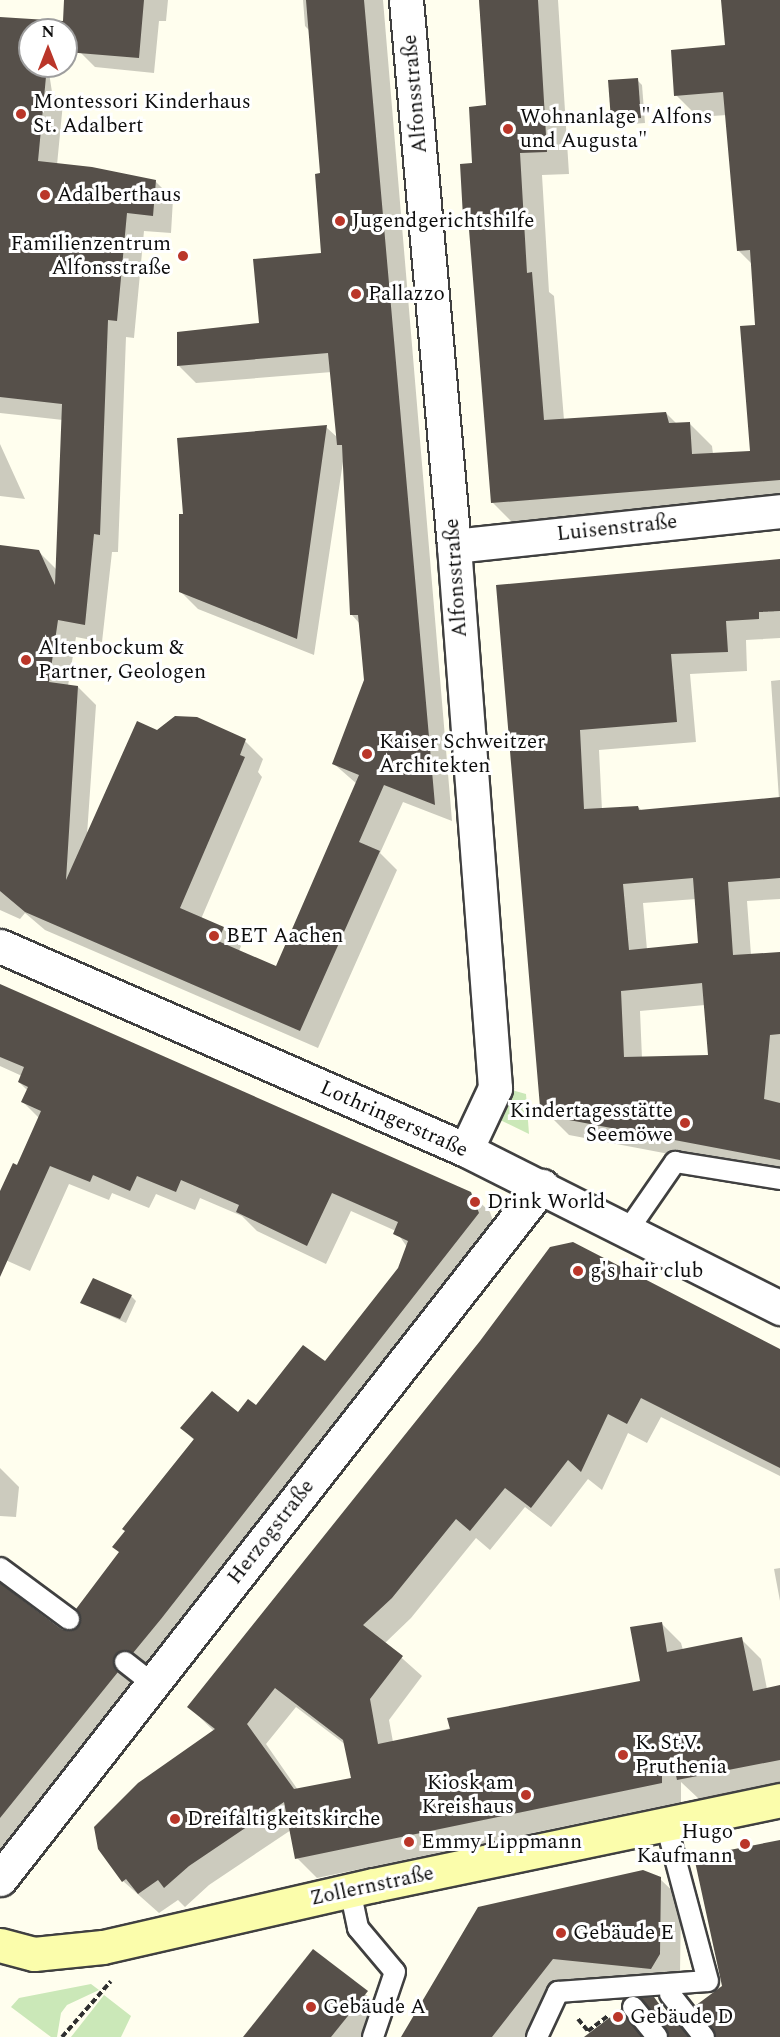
<!DOCTYPE html>
<meta charset="utf-8">
<style>
body{margin:0}
#map{position:relative;width:780px;height:2037px;overflow:hidden;background:#fffeee;font-family:Spectral,serif}
div>[style]{position:absolute}
[style*='--x']{left:calc(var(--x)*1px);top:calc(var(--y)*1px);width:calc(var(--w)*1px);rotate:calc(var(--a)*1deg)}
.green>*{inset:0;background:#cbe8b8}
.shadow>*{inset:0;background:#0003}
.building>*{inset:0;background:#56504a}
.path>*{height:4px;margin-top:-2px;transform-origin:0;background:repeating-linear-gradient(90deg,#2f2f2f 0 6px,transparent 0 9px)}
.roads{filter:drop-shadow(2px 0 #404040) drop-shadow(-2px 0 #404040) drop-shadow(0 2px #404040) drop-shadow(0 -2px #404040)}
.lane>*{height:20px;margin:-10px;padding:0 10px;transform-origin:10px;border-radius:10px;background:#fff}
.street>*{height:33px;margin:-16.5px;padding:0 16.5px;transform-origin:16.5px;border-radius:16.5px;background:#fff}
.secondary>*{height:33px;margin:-16.5px;padding:0 16.5px;transform-origin:16.5px;border-radius:16.5px;background:#fbfdab}
.dots>*{width:16px;height:16px;translate:-50% -50%;box-sizing:border-box;border:3px solid #fff;border-radius:50%}
span{translate:-50% -50%;white-space:nowrap;text-align:center;line-height:1.15;-webkit-text-stroke:6px #fff;paint-order:stroke}
.street-label{font-size:21px;color:#0d0d0d}
.poi-label{font-size:21px;color:#0d0d0d}
.left{translate:0 -50%;text-align:left}
.right{translate:-100% -50%;text-align:right}
.north{position:absolute;left:18px;top:18px;width:60px;height:60px;box-sizing:border-box;background:#fff;border:2px solid #9e9e9e;border-radius:50%;rotate:0deg;font-size:16px;font-weight:700;line-height:24px;text-align:center;color:#0d0d0d}
.north::after{content:'';display:block;margin:auto;width:21px;height:27px;background:#ba3629;clip-path:polygon(50% 0,100% 100%,50% 72%,0 100%)}
</style>
<div id="map">
<div class="green">
<i style="clip-path:polygon(508px 1089px,526px 1094px,529px 1134px,498px 1119px)"></i>
<i style="clip-path:polygon(91px 1984px,99px 1990px,67px 2005px,61px 2013px,57px 2037px,51px 2037px,11px 2007px,19px 1998px)"></i>
<i style="clip-path:polygon(104px 1995px,131px 2016px,121px 2037px,71px 2037px)"></i>
</div>
<div class="shadow">
<i style="clip-path:polygon(74px 0,168px 0,166px 21px,159px 21px,154px 73px,95px 67px,80px 52px)"></i>
<i style="clip-path:polygon(303px 0,383px 0,452px 821px,403px 802px,380px 853px,397px 870px,318px 1048px,45px 930px,25px 913px,20px 919px,0 910px,0 547px,38px 551px,57px 570px,63px 420px,0 413px,0 19px,41px 30px,30px 30px,30px 66px,48px 66px,52px 92px,63px 103px,57px 165px,155px 181px,173px 199px,171px 233px,144px 231px,134px 338px,126px 337px,118px 552px,112px 552px,102px 642px,76px 637px,68px 686px,78px 687px,96px 705px,87px 835px,157px 731px,196px 719px,245px 741px,263px 759px,258px 772px,262px 777px,201px 919px,223px 928px,241px 946px,239px 951px,277px 968px,357px 784px,334px 764px,366px 681px,360px 624px,352px 615px,344px 455px,314px 655px,198px 609px,180px 591px,184px 515px,326px 427px,338px 438px,332px 372px,196px 383px,178px 365px,260px 325px,323px 254px,322px 174px,310px 31px,305px 26px)"></i>
<i style="clip-path:polygon(479px 0,558px 0,569px 174px,542px 175px,549px 292px,554px 296px,564px 420px,666px 413px,677px 424px,689px 423px,712px 446px,713px 454px,751px 452px,756px 327px,752px 264px,738px 250px,727px 115px,698px 117px,676px 95px,726px 47px,723px 0,780px 0,780px 504px,515px 525px,492px 502px,470px 222px,464px 217px,488px 106px)"></i>
<i style="clip-path:polygon(637px 80px,642px 85px,645px 123px,618px 125px,612px 120px)"></i>
<i style="clip-path:polygon(0 444px,25px 499px,0 496px)"></i>
<i style="clip-path:polygon(evenodd,780px 561px,780px 638px,746px 640px,747px 671px,690px 674px,696px 742px,599px 750px,602px 810px,638px 807px,642px 811px,779px 799px,771px 681px,780px 680px,780px 899px,747px 901px,751px 955px,780px 954px,780px 1175px,569px 1135px,549px 1115px,497px 587px,780px 561px,696px 899px,700px 944px,647px 950px,643px 903px,696px 899px,780px 561px,705px 1005px,710px 1056px,642px 1058px,640px 1011px,705px 1005px)"></i>
<i style="clip-path:polygon(0 986px,470px 1193px,490px 1212px,497px 1233px,152px 1671px,134px 1674px,132px 1686px,0 1863px,0 1585px,61px 1630px,75px 1631px,194px 1440px,182px 1428px,256px 1407px,325px 1363px,399px 1269px,407px 1247px,396px 1231px,351px 1211px,326px 1264px,257px 1231px,242px 1216px,200px 1198px,195px 1210px,156px 1194px,149px 1208px,112px 1193px,109px 1200px,69px 1184px,30px 1271px,1px 1258px,0 1201px,39px 1118px,23px 1102px,28px 1091px,19px 1082px,22px 1076px,0 1066px)"></i>
<i style="clip-path:polygon(131px 1296px,136px 1301px,126px 1323px,82px 1303px)"></i>
<i style="clip-path:polygon(evenodd,481px 1341px,780px 1350px,780px 1476px,661px 1417px,647px 1443px,628px 1433px,602px 1490px,588px 1479px,551px 1527px,525px 1507px,490px 1550px,476px 1538px,411px 1618px,385px 1643px,422px 1676px,389px 1720px,393px 1742px,641px 1682px,661px 1623px,681px 1643px,683px 1650px,741px 1639px,761px 1659px,767px 1689px,780px 1686px,780px 1782px,699px 1799px,681px 1782px,681px 1802px,317px 1878px,297px 1858px,291px 1830px,209px 1885px,185px 1907px,178px 1900px,159px 1913px,123px 1881px,99px 1848px,214px 1731px,189px 1707px,481px 1341px,296px 1707px,346px 1745px,352px 1780px,298px 1790px,266px 1744px,296px 1707px)"></i>
<i style="clip-path:polygon(0 1468px,19px 1487px,16px 1517px,0 1516px)"></i>
<i style="clip-path:polygon(780px 1568px,780px 1601px,774px 1569px)"></i>
<i style="clip-path:polygon(660px 1879px,681px 1899px,680px 1974px,671px 1988px,573px 1978px,527px 2037px,403px 2037px)"></i>
<i style="clip-path:polygon(313px 1951px,387px 2012px,367px 2037px,244px 2037px)"></i>
<i style="clip-path:polygon(653px 1999px,673px 2019px,690px 2037px,669px 2037px)"></i>
<i style="clip-path:polygon(621px 2011px,646px 2037px,586px 2037px)"></i>
</div>
<div class="building">
<i style="clip-path:polygon(64px 0,144px 0,139px 58px,66px 52px,66px 30px,30px 30px,30px 66px,47px 66px,38px 161px,92px 167px,156px 180px,153px 216px,127px 213px,117px 321px,108px 320px,100px 535px,94px 534px,85px 625px,58px 620px,49px 682px,78px 686px,66px 880px,137px 721px,157px 730px,175px 716px,197px 717px,246px 739px,240px 755px,245px 757px,180px 908px,224px 927px,218px 941px,276px 966px,359px 775px,332px 764px,364px 680px,358px 615px,350px 615px,342px 445px,337px 445px,328px 353px,177px 366px,177px 332px,259px 323px,253px 259px,321px 253px,315px 174px,320px 173px,306px 0,364px 0,435px 805px,384px 785px,359px 842px,380px 851px,300px 1031px,25px 912px,0 891px,0 545px,39px 550px,55px 585px,62px 404px,0 397px,0 17px,63px 21px)"></i>
<i style="clip-path:polygon(479px 0,538px 0,547px 152px,520px 153px,527px 273px,532px 272px,544px 420px,666px 412px,669px 423px,690px 422px,692px 454px,750px 451px,740px 326px,755px 325px,750px 250px,737px 251px,723px 92px,674px 96px,671px 50px,725px 45px,721px 0,780px 0,780px 480px,491px 503px,468px 217px,463px 217px,460px 164px,472px 163px,469px 107px,486px 105px)"></i>
<i style="clip-path:polygon(638px 78px,641px 118px,611px 120px,608px 80px)"></i>
<i style="clip-path:polygon(327px 425px,297px 639px,179px 592px,179px 514px,183px 514px,177px 438px)"></i>
<i style="clip-path:polygon(evenodd,780px 559px,780px 611px,759px 612px,759px 619px,726px 621px,728px 652px,671px 654px,677px 722px,580px 730px,584px 809px,638px 806px,639px 810px,780px 797px,780px 878px,728px 882px,733px 955px,780px 952px,780px 1034px,770px 1035px,764px 1099px,780px 1103px,780px 1160px,548px 1116px,540px 1107px,496px 585px,780px 559px,693px 878px,698px 943px,629px 950px,623px 884px,693px 878px,780px 559px,702px 983px,708px 1055px,624px 1057px,621px 991px,702px 983px)"></i>
<i style="clip-path:polygon(0 984px,471px 1192px,479px 1213px,161px 1619px,133px 1653px,126px 1650px,116px 1654px,113px 1661px,118px 1672px,0 1818px,0 1583px,61px 1629px,68px 1631px,78px 1627px,81px 1620px,76px 1609px,119px 1552px,112px 1547px,125px 1531px,122px 1529px,194px 1439px,180px 1428px,212px 1391px,238px 1412px,248px 1399px,256px 1405px,303px 1345px,325px 1361px,398px 1268px,408px 1241px,393px 1234px,398px 1222px,332px 1193px,307px 1246px,236px 1212px,239px 1205px,181px 1180px,176px 1192px,137px 1176px,130px 1191px,93px 1175px,90px 1182px,50px 1166px,0 1277px,0 1191px,13px 1163px,17px 1165px,41px 1111px,21px 1102px,28px 1087px,18px 1082px,24px 1067px,0 1057px)"></i>
<i style="clip-path:polygon(evenodd,573px 1242px,780px 1349px,780px 1468px,641px 1398px,627px 1424px,608px 1414px,581px 1472px,568px 1460px,531px 1508px,505px 1488px,470px 1531px,456px 1519px,392px 1598px,363px 1625px,403px 1656px,370px 1699px,378px 1744px,450px 1729px,447px 1718px,640px 1681px,630px 1627px,662px 1622px,667px 1652px,742px 1637px,753px 1691px,780px 1685px,780px 1760px,677px 1780px,673px 1762px,662px 1763px,662px 1783px,295px 1859px,284px 1802px,189px 1866px,164px 1888px,158px 1880px,138px 1894px,126px 1879px,122px 1882px,98px 1849px,94px 1827px,138px 1783px,215px 1729px,187px 1707px,480px 1341px,550px 1247px,573px 1242px,275px 1688px,343px 1740px,351px 1778px,294px 1789px,247px 1724px,275px 1688px)"></i>
<i style="clip-path:polygon(93px 1278px,132px 1295px,120px 1319px,80px 1303px)"></i>
<i style="clip-path:polygon(780px 1840px,780px 2037px,716px 2037px,695px 2006px,722px 1986px,694px 1857px)"></i>
<i style="clip-path:polygon(643px 1870px,661px 1877px,660px 1954px,651px 1969px,553px 1959px,492px 2037px,401px 2037px,478px 1907px)"></i>
<i style="clip-path:polygon(313px 1949px,368px 1991px,331px 2037px,243px 2037px)"></i>
<i style="clip-path:polygon(654px 1997px,673px 2023px,676px 2021px,689px 2037px,669px 2037px,640px 1998px)"></i>
<i style="clip-path:polygon(621px 2009px,642px 2037px,584px 2037px)"></i>
</div>
<div class="path">
<i style="--x:578;--y:2019;--w:16;--a:50"></i>
<i style="--x:588;--y:2031;--w:25;--a:-37"></i>
<i style="--x:62;--y:2037;--w:74;--a:-48.8"></i>
</div>
<div class="roads">
<div class="lane">
<i style="--x:628;--y:1230;--w:83;--a:-55.3"></i>
<i style="--x:675;--y:1162;--w:106;--a:9.2"></i>
<i style="--x:0;--y:1568;--w:86;--a:36.5"></i>
<i style="--x:125;--y:1662;--w:36;--a:38"></i>
<i style="--x:350;--y:1890;--w:39;--a:78"></i>
<i style="--x:358;--y:1928;--w:57;--a:49.9"></i>
<i style="--x:395;--y:1972;--w:69;--a:108.7"></i>
<i style="--x:670;--y:1994;--w:55;--a:51.7"></i>
<i style="--x:633;--y:2007;--w:38;--a:51"></i>
<i style="--x:537;--y:2037;--w:50;--a:-65"></i>
<i style="--x:558;--y:1992;--w:150;--a:-4.2"></i>
<i style="--x:708;--y:1981;--w:163;--a:-105"></i>
</div>
<div class="street">
<i style="--x:406;--y:0;--w:548;--a:84.98"></i>
<i style="--x:454;--y:546;--w:544;--a:85.67"></i>
<i style="--x:495;--y:1088;--w:68;--a:115.1"></i>
<i style="--x:454;--y:546;--w:328;--a:-6.1"></i>
<i style="--x:0;--y:946;--w:509;--a:23.64"></i>
<i style="--x:466;--y:1150;--w:352;--a:26.7"></i>
<i style="--x:0;--y:1879;--w:880;--a:-51.97"></i>
</div>
<div class="secondary">
<i style="--x:0;--y:1945;--w:35;--a:15"></i>
<i style="--x:34;--y:1954;--w:69;--a:-5.8"></i>
<i style="--x:103;--y:1947;--w:278;--a:-12.9"></i>
<i style="--x:374;--y:1885;--w:415;--a:-11.8"></i>
</div>
</div>
<div class="dots">
<i style="left:21px;top:114px;background:#ba3629"></i>
<i style="left:508px;top:129px;background:#ba3629"></i>
<i style="left:45px;top:195px;background:#ba3629"></i>
<i style="left:340px;top:221px;background:#ba3629"></i>
<i style="left:183px;top:256px;background:#ba3629"></i>
<i style="left:356px;top:294px;background:#ba3629"></i>
<i style="left:26px;top:660px;background:#ba3629"></i>
<i style="left:367px;top:754px;background:#ba3629"></i>
<i style="left:214px;top:936px;background:#ba3629"></i>
<i style="left:685px;top:1123px;background:#ba3629"></i>
<i style="left:475px;top:1202px;background:#ba3629"></i>
<i style="left:578px;top:1271px;background:#ba3629"></i>
<i style="left:623px;top:1755px;background:#ba3629"></i>
<i style="left:526px;top:1795px;background:#ba3629"></i>
<i style="left:175px;top:1819px;background:#ba3629"></i>
<i style="left:409px;top:1842px;background:#ba3629"></i>
<i style="left:745px;top:1844px;background:#ba3629"></i>
<i style="left:561px;top:1933px;background:#ba3629"></i>
<i style="left:311px;top:2007px;background:#ba3629"></i>
<i style="left:618px;top:2017px;background:#ba3629"></i>
</div>
<div class="street-label">
<span style="left:415px;top:94px;rotate:-95deg">Alfonsstraße</span>
<span style="left:617px;top:528px;rotate:-6deg">Luisenstraße</span>
<span style="left:456px;top:578px;rotate:-94deg">Alfonsstraße</span>
<span style="left:394px;top:1119px;rotate:24deg">Lothringerstraße</span>
<span style="left:271px;top:1532px;rotate:-52deg">Herzogstraße</span>
<span style="left:372px;top:1886px;rotate:-12deg">Zollernstraße</span>
</div>
<div class="poi-label">
<span class="left" style="left:33px;top:114px">Montessori Kinderhaus<br>St. Adalbert</span>
<span class="left" style="left:520px;top:129px">Wohnanlage "Alfons<br>und Augusta"</span>
<span class="left" style="left:57px;top:195px">Adalberthaus</span>
<span class="left" style="left:352px;top:221px">Jugendgerichtshilfe</span>
<span class="right" style="left:171px;top:256px">Familienzentrum<br>Alfonsstraße</span>
<span class="left" style="left:368px;top:294px">Pallazzo</span>
<span class="left" style="left:38px;top:660px">Altenbockum &amp;<br>Partner, Geologen</span>
<span class="left" style="left:379px;top:754px">Kaiser Schweitzer<br>Architekten</span>
<span class="left" style="left:226px;top:936px">BET Aachen</span>
<span class="right" style="left:673px;top:1123px">Kindertagesstätte<br>Seemöwe</span>
<span class="left" style="left:487px;top:1202px">Drink World</span>
<span class="left" style="left:590px;top:1271px">g's hair club</span>
<span class="left" style="left:635px;top:1755px">K. St.V.<br>Pruthenia</span>
<span class="right" style="left:514px;top:1795px">Kiosk am<br>Kreishaus</span>
<span class="left" style="left:187px;top:1819px">Dreifaltigkeitskirche</span>
<span class="right" style="left:733px;top:1844px">Hugo<br>Kaufmann</span>
<span class="left" style="left:421px;top:1842px">Emmy Lippmann</span>
<span class="left" style="left:573px;top:1933px">Gebäude E</span>
<span class="left" style="left:323px;top:2007px">Gebäude A</span>
<span class="left" style="left:630px;top:2017px">Gebäude D</span>
</div>
<div class="north">N</div>
</div>
